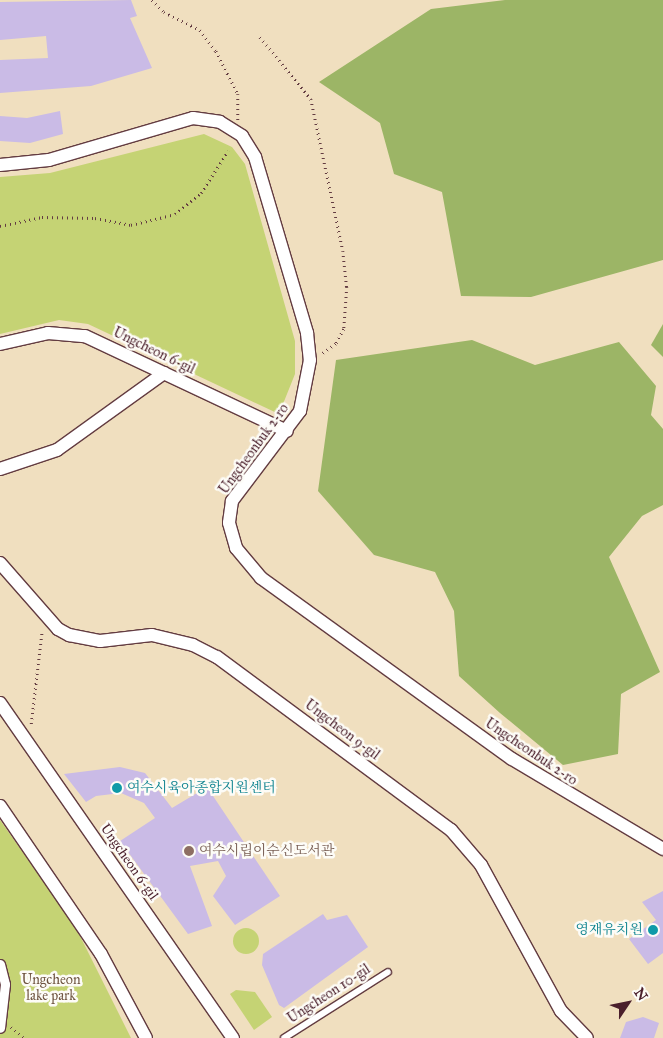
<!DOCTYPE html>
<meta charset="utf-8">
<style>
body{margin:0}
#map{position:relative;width:663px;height:1038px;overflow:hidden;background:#f0dfbf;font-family:"IM FELL Great Primer","Noto Serif KR",serif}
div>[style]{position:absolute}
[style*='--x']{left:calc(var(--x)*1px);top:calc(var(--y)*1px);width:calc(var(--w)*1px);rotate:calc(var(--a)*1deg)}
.green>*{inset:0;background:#c5d374}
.round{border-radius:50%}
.forest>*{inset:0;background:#9cb566}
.building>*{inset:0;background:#cabbe6}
.path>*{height:2.5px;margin-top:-1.25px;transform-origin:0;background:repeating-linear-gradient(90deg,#633c41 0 1px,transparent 0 5px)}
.roads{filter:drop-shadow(1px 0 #633c41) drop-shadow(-1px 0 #633c41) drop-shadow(0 1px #633c41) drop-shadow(0 -1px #633c41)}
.service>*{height:6px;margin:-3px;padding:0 3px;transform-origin:3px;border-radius:3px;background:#fff}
.pedestrian>*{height:9px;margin:-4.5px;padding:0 4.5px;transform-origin:4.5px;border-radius:4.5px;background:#fff}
.minor>*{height:12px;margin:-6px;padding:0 6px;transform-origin:6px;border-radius:6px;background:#fff}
.dots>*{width:14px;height:14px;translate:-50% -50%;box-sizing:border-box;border:2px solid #fdfcf7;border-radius:50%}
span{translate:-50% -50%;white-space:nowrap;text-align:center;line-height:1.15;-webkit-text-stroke:5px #fdfcf7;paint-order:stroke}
.street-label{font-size:14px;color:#4a1f2b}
.culture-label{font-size:14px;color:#0d838f}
.left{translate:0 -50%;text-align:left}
.right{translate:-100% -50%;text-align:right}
.education-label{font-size:14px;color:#785e54}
.park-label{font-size:14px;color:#6f5541}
.north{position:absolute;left:603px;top:978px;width:50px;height:50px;-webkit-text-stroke:4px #fdfcf7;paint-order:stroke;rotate:56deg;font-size:14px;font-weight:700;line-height:20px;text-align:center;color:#4a1f2b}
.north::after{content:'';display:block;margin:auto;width:18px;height:22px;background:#4a1f2b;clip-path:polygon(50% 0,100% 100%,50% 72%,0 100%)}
</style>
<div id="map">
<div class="green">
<i style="clip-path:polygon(204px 134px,232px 147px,245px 164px,295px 341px,295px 374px,279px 414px,88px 324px,59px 320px,0 334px,0 177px,50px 173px)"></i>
<i style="clip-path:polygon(0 820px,76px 928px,131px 1038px,0 1038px)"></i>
<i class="round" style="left:233px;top:928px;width:26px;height:26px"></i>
<i style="clip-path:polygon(236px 990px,255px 992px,272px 1017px,254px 1030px,230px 994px)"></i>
</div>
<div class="forest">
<i style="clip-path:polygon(505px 0,663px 0,663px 260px,531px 297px,461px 296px,442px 192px,394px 174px,380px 123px,319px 82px,431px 9px)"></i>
<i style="clip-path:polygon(663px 324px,663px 357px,651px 345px)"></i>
<i style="clip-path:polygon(472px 340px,535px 365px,619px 342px,656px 386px,651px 415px,663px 429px,663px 505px,642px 516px,609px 557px,660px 672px,621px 694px,618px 754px,563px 765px,500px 713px,459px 676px,454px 611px,435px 572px,374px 555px,318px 491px,336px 360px)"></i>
</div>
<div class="building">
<i style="clip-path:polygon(131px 0,137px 16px,130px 18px,152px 68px,91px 86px,0 93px,0 60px,48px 58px,46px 36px,0 40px,0 2px)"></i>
<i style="clip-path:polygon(60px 111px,63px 134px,30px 143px,0 141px,0 116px,27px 118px)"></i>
<i style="clip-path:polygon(120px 767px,145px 773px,172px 808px,207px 787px,280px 896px,235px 925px,213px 896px,226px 876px,218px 861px,190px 866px,212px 926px,188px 934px,120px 841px,155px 818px,144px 803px,121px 793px,96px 796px,86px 802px,64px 774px)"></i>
<i style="clip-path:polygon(663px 891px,663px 953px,648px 964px,629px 939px,656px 920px,642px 902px)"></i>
<i style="clip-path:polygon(323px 914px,327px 920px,347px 915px,368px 947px,284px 1008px,279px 1005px,262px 965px,263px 954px)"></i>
<i style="clip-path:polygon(643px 1017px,659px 1023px,654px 1038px,620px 1038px,626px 1022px)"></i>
</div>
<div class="path">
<i style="--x:152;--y:0;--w:17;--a:45"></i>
<i style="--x:164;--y:12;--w:40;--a:26.6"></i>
<i style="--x:200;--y:30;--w:26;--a:53"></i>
<i style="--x:216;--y:51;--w:48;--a:62.9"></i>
<i style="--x:238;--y:94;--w:26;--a:90"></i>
<i style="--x:260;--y:37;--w:80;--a:50.6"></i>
<i style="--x:311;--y:99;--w:155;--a:78.1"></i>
<i style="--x:343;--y:251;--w:36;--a:84"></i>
<i style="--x:347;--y:287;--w:42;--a:94.1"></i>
<i style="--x:344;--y:329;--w:17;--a:118"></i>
<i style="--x:336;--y:344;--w:17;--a:144"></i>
<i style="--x:0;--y:226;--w:43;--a:-12.1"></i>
<i style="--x:42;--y:217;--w:53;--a:1.1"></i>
<i style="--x:95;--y:218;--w:37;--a:11"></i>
<i style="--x:131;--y:225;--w:45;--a:-14"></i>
<i style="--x:175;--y:214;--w:33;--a:-39"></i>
<i style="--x:201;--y:193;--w:50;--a:-57.3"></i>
<i style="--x:31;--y:724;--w:94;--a:-83.3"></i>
<i style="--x:11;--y:1027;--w:17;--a:40"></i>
</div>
<div class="roads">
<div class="service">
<i style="--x:284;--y:1038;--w:123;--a:-32.4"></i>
</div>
<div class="pedestrian">
<i style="--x:0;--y:964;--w:21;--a:76"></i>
<i style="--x:5;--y:984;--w:44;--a:96.5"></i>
</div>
<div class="minor">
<i style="--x:0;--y:165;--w:49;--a:-5.8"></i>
<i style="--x:49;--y:160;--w:150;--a:-16.3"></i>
<i style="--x:193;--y:118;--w:27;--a:8"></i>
<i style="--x:220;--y:122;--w:26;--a:32"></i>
<i style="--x:242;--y:136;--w:25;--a:58"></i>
<i style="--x:255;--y:157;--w:184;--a:73.5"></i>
<i style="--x:307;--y:333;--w:27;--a:84"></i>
<i style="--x:310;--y:360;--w:52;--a:101.1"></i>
<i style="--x:300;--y:411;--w:113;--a:127.1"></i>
<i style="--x:232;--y:501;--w:22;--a:98"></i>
<i style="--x:229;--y:523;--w:26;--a:74"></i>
<i style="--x:236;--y:548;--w:39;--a:50"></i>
<i style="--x:261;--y:578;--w:309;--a:35.8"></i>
<i style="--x:512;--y:759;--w:176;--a:30.8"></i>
<i style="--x:0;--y:344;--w:49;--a:-12.9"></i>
<i style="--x:48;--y:333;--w:37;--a:5"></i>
<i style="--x:85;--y:336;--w:223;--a:25.2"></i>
<i style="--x:0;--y:469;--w:60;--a:-18.4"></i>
<i style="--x:57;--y:450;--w:132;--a:-35.7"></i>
<i style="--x:0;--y:563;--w:88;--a:48.7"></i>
<i style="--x:58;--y:629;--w:13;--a:29"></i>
<i style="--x:69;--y:635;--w:32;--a:11"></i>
<i style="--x:100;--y:641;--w:52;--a:-6.6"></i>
<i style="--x:152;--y:635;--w:42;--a:13.7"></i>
<i style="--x:193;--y:645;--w:27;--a:27"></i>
<i style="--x:217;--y:657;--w:291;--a:36.5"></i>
<i style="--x:451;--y:830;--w:46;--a:49.4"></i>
<i style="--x:481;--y:865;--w:166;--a:61.3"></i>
<i style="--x:561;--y:1011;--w:37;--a:46"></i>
<i style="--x:0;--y:703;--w:408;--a:55.2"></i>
<i style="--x:0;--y:806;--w:179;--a:55.7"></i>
<i style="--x:101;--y:954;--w:95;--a:61.8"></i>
</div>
</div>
<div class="dots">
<i style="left:117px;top:788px;background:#0f9aa8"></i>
<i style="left:189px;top:851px;background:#8d6e63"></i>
<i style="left:653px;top:930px;background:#0f9aa8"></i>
</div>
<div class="street-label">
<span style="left:154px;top:351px;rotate:26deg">Ungcheon 6-gil</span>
<span style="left:254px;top:449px;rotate:-54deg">Ungcheonbuk 2-ro</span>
<span style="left:342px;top:730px;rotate:37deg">Ungcheon 9-gil</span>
<span style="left:531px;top:752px;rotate:34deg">Ungcheonbuk 2-ro</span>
<span style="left:129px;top:862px;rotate:55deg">Ungcheon 6-gil</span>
<span style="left:329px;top:994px;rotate:-33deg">Ungcheon 10-gil</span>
</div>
<div class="culture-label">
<span class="left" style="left:127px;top:788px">여수시육아종합지원센터</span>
<span class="right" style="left:643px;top:930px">영재유치원</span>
</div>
<div class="education-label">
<span class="left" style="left:199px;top:851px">여수시립이순신도서관</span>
</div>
<div class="park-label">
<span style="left:51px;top:988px">Ungcheon<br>lake park</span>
</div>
<div class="north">N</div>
</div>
